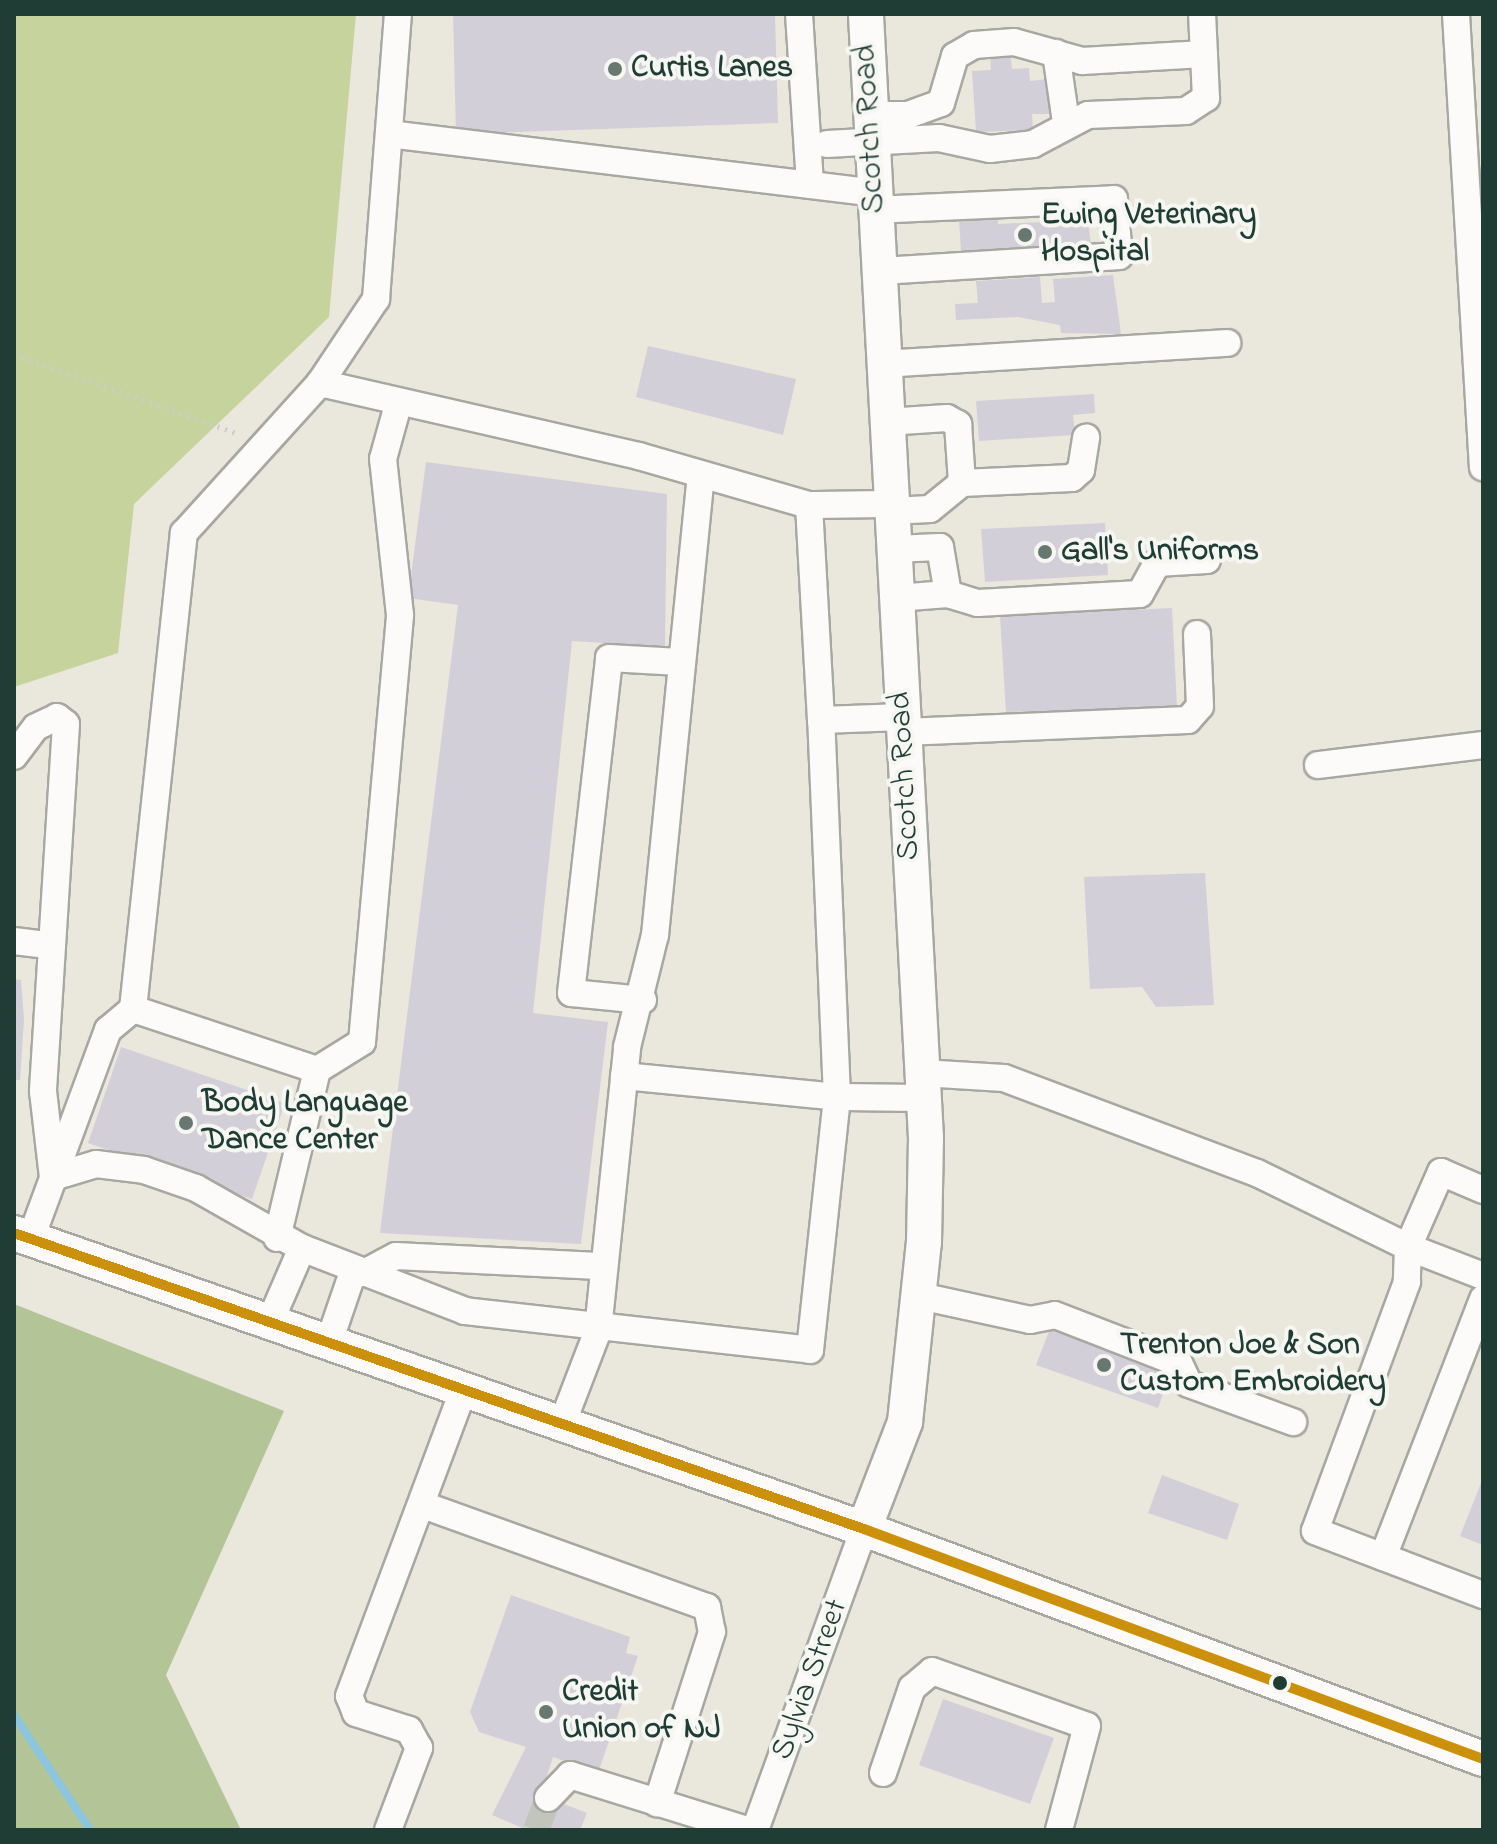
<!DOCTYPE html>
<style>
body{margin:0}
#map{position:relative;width:1497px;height:1844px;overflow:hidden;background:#eae7dd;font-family:"Indie Flower",sans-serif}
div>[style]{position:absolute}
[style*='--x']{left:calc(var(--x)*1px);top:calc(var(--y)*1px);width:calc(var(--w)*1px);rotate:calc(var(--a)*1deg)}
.green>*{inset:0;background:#c6d39d}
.forest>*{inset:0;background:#b3c597}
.stream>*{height:8px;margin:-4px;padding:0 4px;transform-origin:4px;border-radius:4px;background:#8cc5de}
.building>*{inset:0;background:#d3cfd8}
.minor-tunnel>*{height:26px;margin-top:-13px;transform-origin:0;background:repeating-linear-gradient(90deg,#c1c5bb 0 26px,transparent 0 39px)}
.path>*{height:5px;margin-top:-2.5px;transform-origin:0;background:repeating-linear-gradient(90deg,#cbcdc9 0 2px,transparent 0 8px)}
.roads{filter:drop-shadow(2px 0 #a6a8a1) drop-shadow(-2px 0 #a6a8a1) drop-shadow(0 2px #a6a8a1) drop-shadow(0 -2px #a6a8a1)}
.minor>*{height:26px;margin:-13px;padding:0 13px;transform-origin:13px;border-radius:13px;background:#fcfbfa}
.major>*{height:34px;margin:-17px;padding:0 17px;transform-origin:17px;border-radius:17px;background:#fcfbfa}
.bus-1>*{height:10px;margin:-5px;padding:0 5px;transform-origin:5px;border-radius:5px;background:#cc910a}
.dots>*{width:22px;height:22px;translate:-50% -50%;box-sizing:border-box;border:4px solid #f6f6f2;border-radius:50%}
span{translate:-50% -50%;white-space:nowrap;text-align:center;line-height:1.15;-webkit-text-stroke:8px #f6f6f2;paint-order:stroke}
.poi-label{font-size:32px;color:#1f3d34;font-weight:700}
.left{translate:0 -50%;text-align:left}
.street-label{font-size:32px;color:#1f3d34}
.frame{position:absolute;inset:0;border:16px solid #1f3d34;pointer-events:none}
</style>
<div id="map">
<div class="green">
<i style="clip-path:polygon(14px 14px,356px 14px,329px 317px,134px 504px,118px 653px,14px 687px)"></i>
</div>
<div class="forest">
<i style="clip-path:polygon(14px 1304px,284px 1411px,166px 1675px,241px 1830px,14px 1830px)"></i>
</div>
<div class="stream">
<i style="--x:14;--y:1715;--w:138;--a:56.5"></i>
</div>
<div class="building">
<i style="clip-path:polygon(453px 14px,775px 14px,778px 123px,456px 134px)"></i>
<i style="clip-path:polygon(1010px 51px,1012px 69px,1029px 68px,1030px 81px,1048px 79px,1050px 114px,1032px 114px,1033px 130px,976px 132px,972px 71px,991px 70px,990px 52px)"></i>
<i style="clip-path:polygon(998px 217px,998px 224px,1088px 220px,1091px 245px,961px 252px,959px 218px)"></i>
<i style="clip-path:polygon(1113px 275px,1121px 334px,1061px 333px,1060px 325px,1018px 317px,956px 320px,955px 304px,978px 303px,976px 281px,1040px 277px,1042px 303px,1055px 302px,1053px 279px)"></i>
<i style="clip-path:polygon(648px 346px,796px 379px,783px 435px,636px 397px)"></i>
<i style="clip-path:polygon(1094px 394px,1095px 413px,1073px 415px,1075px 435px,979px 441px,976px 401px)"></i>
<i style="clip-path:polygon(426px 462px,667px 494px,665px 647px,572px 641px,533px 1013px,608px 1022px,581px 1244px,380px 1233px,458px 605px,408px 598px)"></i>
<i style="clip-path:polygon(1105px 523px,1108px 575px,985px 582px,981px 529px)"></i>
<i style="clip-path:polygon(1172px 608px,1177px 707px,1006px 712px,1000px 616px)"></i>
<i style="clip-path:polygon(1205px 873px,1214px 1005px,1156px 1007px,1142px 987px,1090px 989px,1084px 877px)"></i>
<i style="clip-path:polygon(14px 979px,21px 980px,24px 1019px,20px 1080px,14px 1080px)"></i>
<i style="clip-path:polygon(121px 1047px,285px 1103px,252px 1199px,88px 1143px)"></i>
<i style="clip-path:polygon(1053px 1321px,1173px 1366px,1158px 1408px,1036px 1365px)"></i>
<i style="clip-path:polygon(1162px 1475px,1239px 1504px,1227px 1540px,1148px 1513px)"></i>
<i style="clip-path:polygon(1483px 1478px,1483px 1545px,1460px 1536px)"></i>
<i style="clip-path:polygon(511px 1595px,630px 1637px,626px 1653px,638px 1656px,598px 1773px,553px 1757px,541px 1795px,587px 1813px,580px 1830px,527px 1830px,492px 1815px,526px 1747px,479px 1732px,470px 1712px)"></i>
<i style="clip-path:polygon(943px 1699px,1054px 1738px,1030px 1804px,919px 1765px)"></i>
</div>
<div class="minor-tunnel">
<i style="--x:536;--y:1830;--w:34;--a:-69"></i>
</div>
<div class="path">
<i style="--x:14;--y:354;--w:239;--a:19.6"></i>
</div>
<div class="roads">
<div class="minor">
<i style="--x:799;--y:14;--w:171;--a:86.3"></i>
<i style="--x:1456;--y:14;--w:454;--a:86.6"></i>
<i style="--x:1056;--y:53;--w:70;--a:81.8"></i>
<i style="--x:871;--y:115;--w:37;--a:0"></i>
<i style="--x:908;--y:115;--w:35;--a:-20"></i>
<i style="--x:941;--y:103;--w:49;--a:-73.4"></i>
<i style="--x:955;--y:56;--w:22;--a:-30"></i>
<i style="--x:974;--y:45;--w:40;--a:-4.3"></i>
<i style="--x:1014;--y:42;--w:71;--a:15.6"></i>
<i style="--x:1082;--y:61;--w:122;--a:-3.3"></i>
<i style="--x:389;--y:134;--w:489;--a:6.9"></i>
<i style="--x:827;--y:144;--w:112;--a:-3.1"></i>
<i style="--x:939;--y:138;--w:52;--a:12.2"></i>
<i style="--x:990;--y:149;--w:43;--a:-6.6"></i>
<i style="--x:1033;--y:144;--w:62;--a:-27.8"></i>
<i style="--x:1088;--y:115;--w:98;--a:-2.3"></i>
<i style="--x:1186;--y:111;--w:24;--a:-33"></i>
<i style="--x:1206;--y:98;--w:84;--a:-92.7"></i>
<i style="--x:875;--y:210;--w:239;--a:-2.6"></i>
<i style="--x:1114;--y:199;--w:57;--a:85"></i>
<i style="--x:1119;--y:256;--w:241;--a:176.4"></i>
<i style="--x:883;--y:364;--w:345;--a:-3.5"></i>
<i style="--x:320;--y:383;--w:101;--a:-56.3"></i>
<i style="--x:376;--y:299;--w:286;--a:-85.6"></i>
<i style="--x:886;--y:422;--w:61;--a:-3.8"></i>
<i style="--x:947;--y:418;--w:13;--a:29"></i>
<i style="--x:958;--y:424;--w:59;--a:86.1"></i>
<i style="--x:962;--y:483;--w:41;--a:140.9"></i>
<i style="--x:930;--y:509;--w:39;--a:177"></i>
<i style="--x:962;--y:483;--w:110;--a:-2.6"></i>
<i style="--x:1072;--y:478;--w:12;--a:-42"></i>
<i style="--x:1081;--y:470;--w:33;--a:-81"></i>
<i style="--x:893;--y:549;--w:47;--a:-2.4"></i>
<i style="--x:940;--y:547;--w:48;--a:80.3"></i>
<i style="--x:948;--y:594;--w:52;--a:175.6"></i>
<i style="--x:948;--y:594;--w:31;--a:17"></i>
<i style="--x:978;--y:603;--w:162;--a:-3.2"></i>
<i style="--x:1140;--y:594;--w:35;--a:-61"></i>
<i style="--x:1157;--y:563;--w:50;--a:-3.4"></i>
<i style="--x:821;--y:720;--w:215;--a:-93.2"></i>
<i style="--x:809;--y:505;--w:82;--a:-0.7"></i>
<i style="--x:904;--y:732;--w:284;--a:-2.4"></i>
<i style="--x:1188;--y:720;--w:18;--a:-49"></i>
<i style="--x:1200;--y:706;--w:72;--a:-92.4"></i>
<i style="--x:14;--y:756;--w:36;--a:-53"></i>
<i style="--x:36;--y:727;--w:23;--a:-25"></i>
<i style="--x:57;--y:717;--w:11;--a:38"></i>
<i style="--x:66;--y:724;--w:368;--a:93.6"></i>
<i style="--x:43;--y:1091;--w:87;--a:83.4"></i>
<i style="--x:53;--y:1177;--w:45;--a:-16.8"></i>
<i style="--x:96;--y:1164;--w:48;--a:7.1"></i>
<i style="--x:144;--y:1170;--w:55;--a:19.1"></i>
<i style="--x:196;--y:1188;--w:122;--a:29.5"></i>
<i style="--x:302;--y:1248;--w:81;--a:113.4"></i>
<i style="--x:1318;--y:765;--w:166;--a:-6.9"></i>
<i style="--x:14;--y:941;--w:38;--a:7"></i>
<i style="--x:643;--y:1000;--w:72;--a:-174.4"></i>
<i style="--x:571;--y:993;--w:337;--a:-83.5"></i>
<i style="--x:609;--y:658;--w:71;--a:3.2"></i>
<i style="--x:133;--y:1009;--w:194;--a:18.3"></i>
<i style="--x:922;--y:1073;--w:82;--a:3.5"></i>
<i style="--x:1004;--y:1078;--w:270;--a:20.6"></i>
<i style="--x:1257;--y:1173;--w:168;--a:26.1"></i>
<i style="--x:1408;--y:1247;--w:82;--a:-66.3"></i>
<i style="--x:1441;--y:1172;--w:46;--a:23.2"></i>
<i style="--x:624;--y:1076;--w:214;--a:5.6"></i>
<i style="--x:837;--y:1097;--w:377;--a:-92.4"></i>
<i style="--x:821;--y:720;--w:82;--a:-2.1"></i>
<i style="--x:31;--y:1238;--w:222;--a:-69.7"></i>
<i style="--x:108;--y:1030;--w:33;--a:-40"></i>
<i style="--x:133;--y:1009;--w:479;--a:-83.9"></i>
<i style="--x:184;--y:533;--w:202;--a:-47.8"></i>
<i style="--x:320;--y:383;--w:327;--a:12.9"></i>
<i style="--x:639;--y:456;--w:177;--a:16.1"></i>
<i style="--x:277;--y:1238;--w:173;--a:-76.6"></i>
<i style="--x:317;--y:1070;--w:53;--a:-31.9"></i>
<i style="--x:362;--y:1042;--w:429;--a:-84.9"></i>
<i style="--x:400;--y:615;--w:157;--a:-96.2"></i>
<i style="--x:383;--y:459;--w:56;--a:-74.5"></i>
<i style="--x:302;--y:1248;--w:175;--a:21.1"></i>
<i style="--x:465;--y:1311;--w:347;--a:6.4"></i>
<i style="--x:810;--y:1350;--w:254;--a:-83.9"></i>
<i style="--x:837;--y:1097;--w:87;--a:0.7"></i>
<i style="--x:364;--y:1273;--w:36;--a:-28"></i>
<i style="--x:396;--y:1256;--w:208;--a:2.8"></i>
<i style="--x:1483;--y:1276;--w:80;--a:-158.9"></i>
<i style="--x:1408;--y:1247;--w:35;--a:92"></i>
<i style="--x:1407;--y:1282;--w:265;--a:110.3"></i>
<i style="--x:1315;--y:1531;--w:180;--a:20.9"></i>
<i style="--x:920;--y:1296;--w:113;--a:12.3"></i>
<i style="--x:1030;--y:1320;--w:25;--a:-11"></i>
<i style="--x:1055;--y:1315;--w:133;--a:21.2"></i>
<i style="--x:1179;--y:1363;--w:23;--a:65"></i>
<i style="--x:1189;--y:1384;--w:111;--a:20.1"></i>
<i style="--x:329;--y:1342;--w:77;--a:-71.1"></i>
<i style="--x:562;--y:1424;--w:101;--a:-69"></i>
<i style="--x:598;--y:1330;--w:284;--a:-84.1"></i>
<i style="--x:627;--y:1047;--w:115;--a:-76"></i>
<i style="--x:655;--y:935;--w:462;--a:-84.3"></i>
<i style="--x:423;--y:1505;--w:302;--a:19.8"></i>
<i style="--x:707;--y:1607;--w:25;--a:79"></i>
<i style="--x:712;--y:1632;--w:180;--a:107.8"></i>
<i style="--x:1383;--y:1557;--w:277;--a:-68.8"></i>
<i style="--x:883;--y:1773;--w:90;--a:-71.2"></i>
<i style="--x:912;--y:1688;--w:26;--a:-40"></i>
<i style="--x:932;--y:1671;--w:164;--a:19.5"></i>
<i style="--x:1087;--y:1726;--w:108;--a:105.1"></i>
<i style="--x:548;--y:1798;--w:32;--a:-46"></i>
<i style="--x:570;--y:1775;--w:185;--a:17.3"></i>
<i style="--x:388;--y:1830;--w:88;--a:-69.3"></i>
<i style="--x:419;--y:1748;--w:21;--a:-119"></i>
<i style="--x:409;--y:1730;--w:56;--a:-162.2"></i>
<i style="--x:356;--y:1713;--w:18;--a:-112"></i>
<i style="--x:349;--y:1696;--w:328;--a:-69.5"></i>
<i style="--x:755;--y:1830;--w:320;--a:-70.1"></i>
</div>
<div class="major">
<i style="--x:14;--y:1233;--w:900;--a:19.2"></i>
<i style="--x:864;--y:1529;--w:660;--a:20.38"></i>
<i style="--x:864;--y:1529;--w:115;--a:-69"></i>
<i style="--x:905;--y:1422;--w:181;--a:-84"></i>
<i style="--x:924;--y:1242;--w:104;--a:-88.9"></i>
<i style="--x:926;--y:1138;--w:1126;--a:-93.06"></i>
</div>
</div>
<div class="bus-1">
<i style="--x:14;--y:1233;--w:900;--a:19.2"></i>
<i style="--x:864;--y:1529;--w:660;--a:20.38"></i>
</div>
<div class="dots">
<i style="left:615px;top:69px;background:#66786f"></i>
<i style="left:1025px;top:235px;background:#66786f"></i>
<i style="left:1045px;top:552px;background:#66786f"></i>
<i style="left:186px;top:1123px;background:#66786f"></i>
<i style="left:1104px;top:1365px;background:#66786f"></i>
<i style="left:1280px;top:1683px;background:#1f3d34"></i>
<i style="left:546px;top:1712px;background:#66786f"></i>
</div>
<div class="poi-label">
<span class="left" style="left:631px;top:69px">Curtis Lanes</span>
<span class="left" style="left:1041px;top:235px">Ewing Veterinary<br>Hospital</span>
<span class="left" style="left:1061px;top:552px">Gall's Uniforms</span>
<span class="left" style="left:202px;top:1123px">Body Language<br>Dance Center</span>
<span class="left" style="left:1120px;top:1365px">Trenton Joe &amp; Son<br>Custom Embroidery</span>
<span class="left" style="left:562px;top:1712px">Credit<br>Union of NJ</span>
</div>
<div class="street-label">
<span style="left:871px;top:129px;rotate:-93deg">Scotch Road</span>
<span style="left:906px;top:776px;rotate:-93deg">Scotch Road</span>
<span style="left:811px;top:1680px;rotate:-70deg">Sylvia Street</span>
</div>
<div class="frame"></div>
</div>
